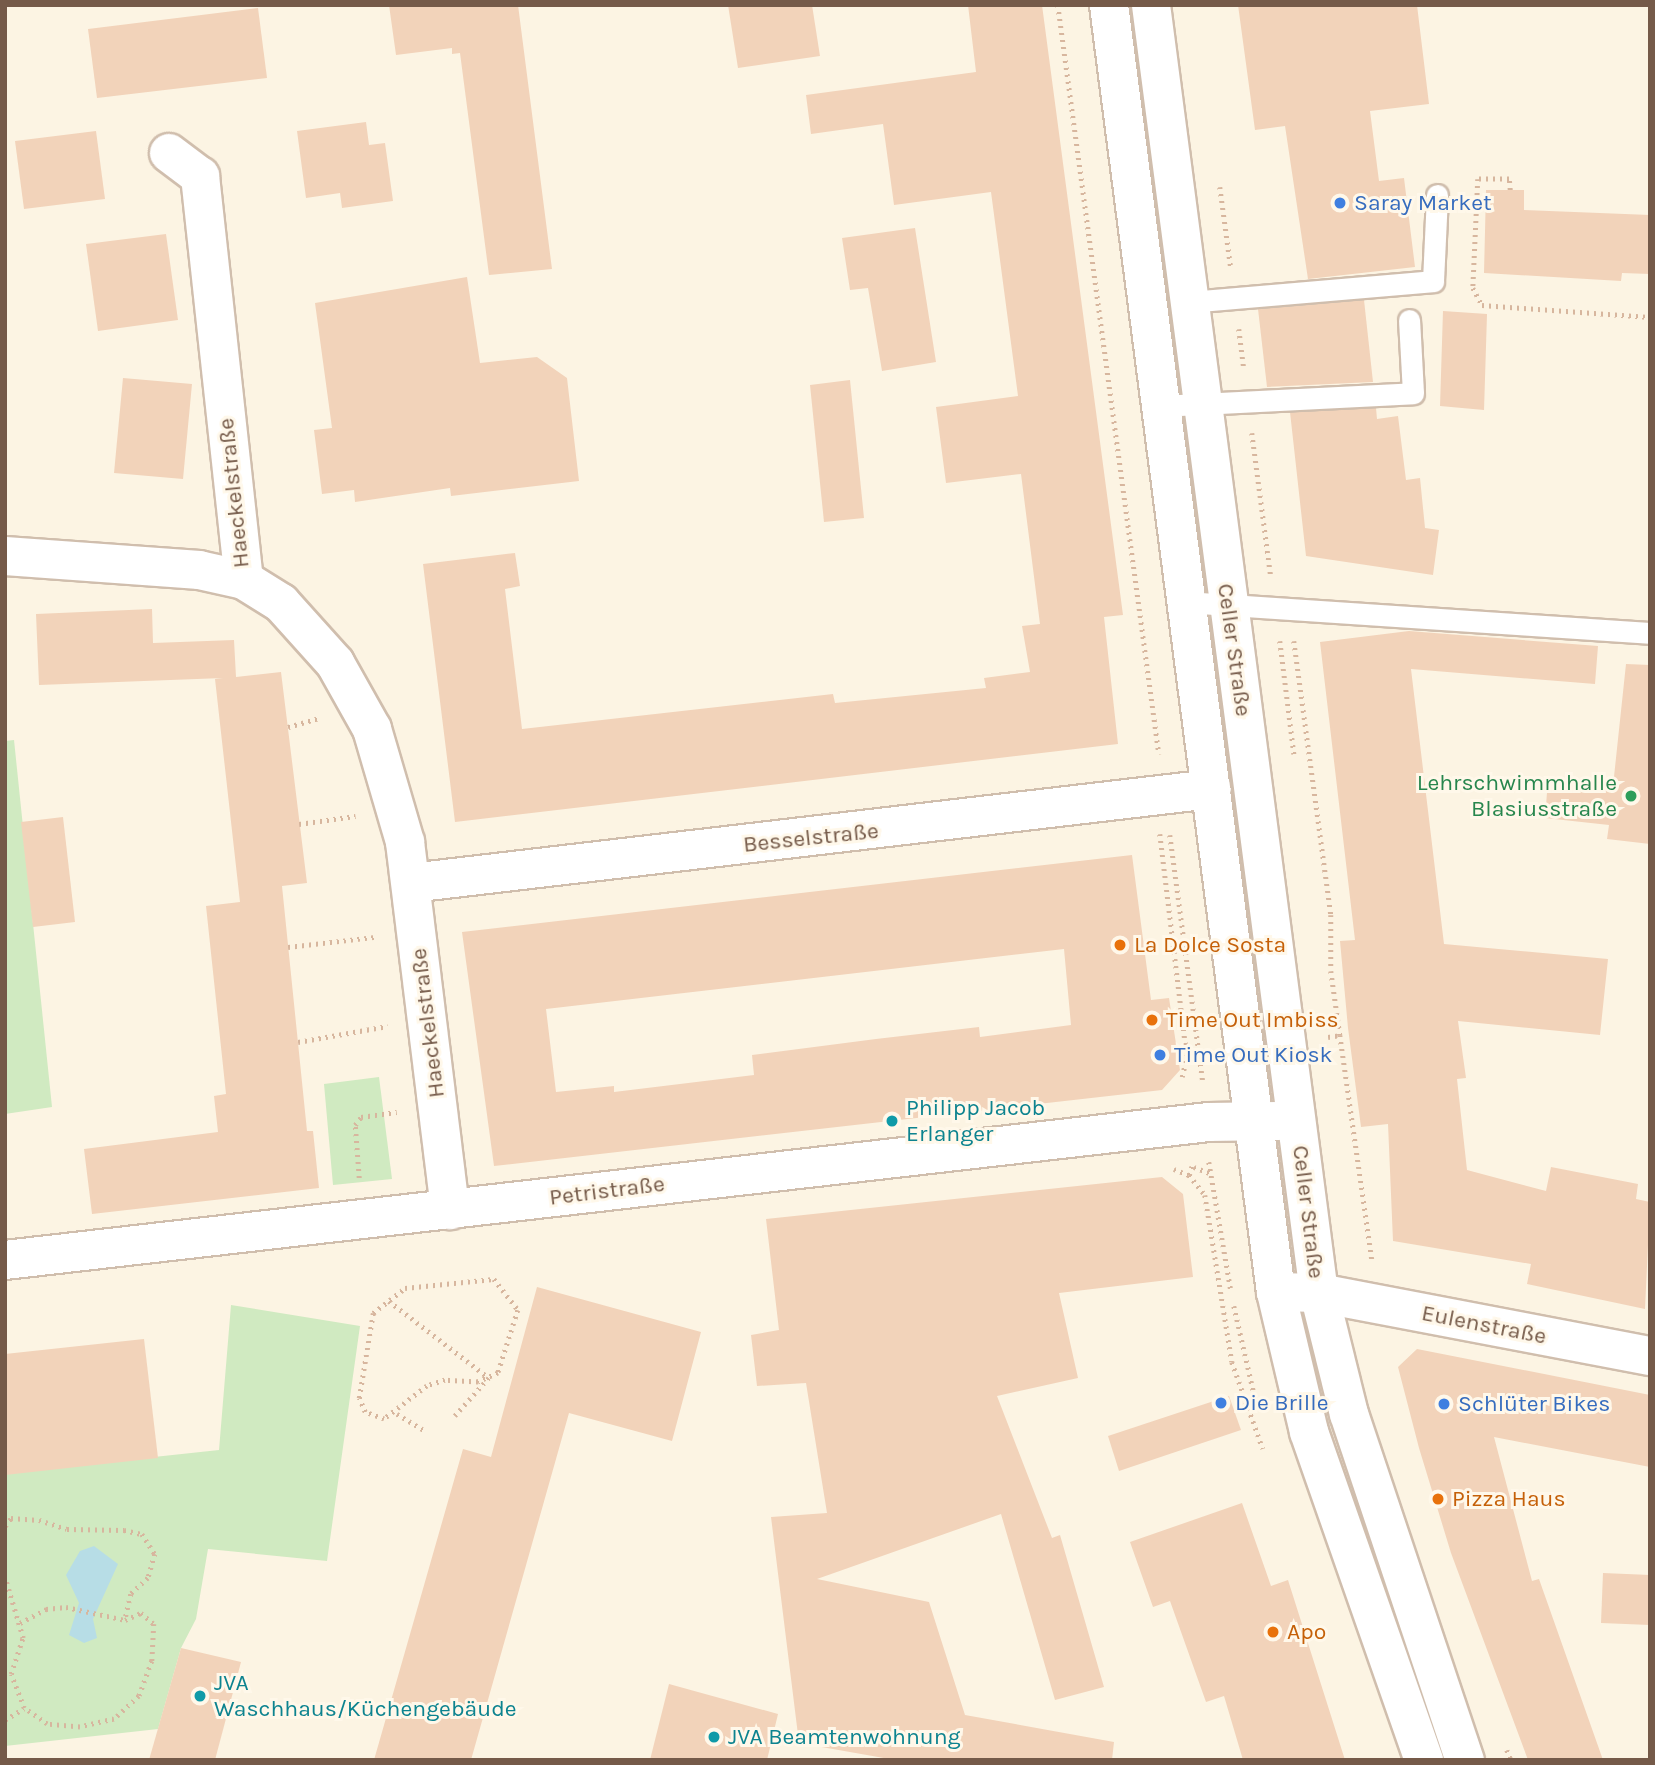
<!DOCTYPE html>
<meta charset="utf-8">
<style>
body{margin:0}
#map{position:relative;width:1655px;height:1765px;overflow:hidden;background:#fcf4e3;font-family:Karla,sans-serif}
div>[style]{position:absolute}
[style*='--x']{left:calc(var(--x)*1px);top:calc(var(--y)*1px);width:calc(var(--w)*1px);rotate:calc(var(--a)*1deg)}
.green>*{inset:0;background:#d0eac1}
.water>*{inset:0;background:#b7dde6}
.building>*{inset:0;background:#f2d3ba}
.path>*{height:4.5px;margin-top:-2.25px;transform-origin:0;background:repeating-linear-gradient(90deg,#d7b69e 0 2px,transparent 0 7px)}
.roads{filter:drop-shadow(2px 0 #d0bead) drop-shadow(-2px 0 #d0bead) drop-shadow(0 2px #d0bead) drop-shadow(0 -2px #d0bead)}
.lane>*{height:21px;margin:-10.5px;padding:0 10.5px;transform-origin:10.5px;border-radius:10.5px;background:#fff}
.street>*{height:38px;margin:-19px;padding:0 19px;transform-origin:19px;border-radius:19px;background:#fff}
.secondary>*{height:38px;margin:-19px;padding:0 19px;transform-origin:19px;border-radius:19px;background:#fff}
.dots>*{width:19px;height:19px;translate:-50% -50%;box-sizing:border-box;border:4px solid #fff8ea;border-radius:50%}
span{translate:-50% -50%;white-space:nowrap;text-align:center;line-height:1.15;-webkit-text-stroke:6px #fff8ea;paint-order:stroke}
.shop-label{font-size:23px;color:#366cbe}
.left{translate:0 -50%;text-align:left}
.street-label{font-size:23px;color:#755a49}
.leisure-label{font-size:23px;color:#27864d}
.right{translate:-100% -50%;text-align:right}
.food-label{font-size:23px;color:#c56008}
.culture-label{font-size:23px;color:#0d838f}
.frame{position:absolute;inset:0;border:7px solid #755a49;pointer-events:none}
</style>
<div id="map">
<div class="green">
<i style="clip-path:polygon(14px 740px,52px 1107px,5px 1114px,5px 741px)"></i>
<i style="clip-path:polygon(379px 1077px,392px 1179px,333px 1185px,324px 1084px)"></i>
<i style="clip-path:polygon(231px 1305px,360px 1326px,327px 1561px,208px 1549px,196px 1619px,181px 1648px,158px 1729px,5px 1746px,5px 1473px,219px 1450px)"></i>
</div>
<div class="water">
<i style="clip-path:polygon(94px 1546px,118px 1564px,93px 1619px,97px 1638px,84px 1643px,69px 1635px,79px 1603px,66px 1575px,80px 1551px)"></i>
</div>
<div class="building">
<i style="clip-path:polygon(389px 5px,518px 5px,552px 269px,489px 275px,460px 53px,452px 54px,452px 48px,396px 55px)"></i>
<i style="clip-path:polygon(728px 5px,812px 5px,820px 56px,738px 68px)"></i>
<i style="clip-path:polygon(968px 5px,1042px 5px,1123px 615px,1104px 617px,1118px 744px,455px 822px,423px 564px,515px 553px,520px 586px,505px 589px,522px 729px,833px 694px,835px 703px,986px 688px,984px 678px,1030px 672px,1022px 626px,1040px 624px,1021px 474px,946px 483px,936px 407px,1018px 396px,991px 192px,894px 205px,883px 124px,811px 134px,806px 95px,976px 72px)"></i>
<i style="clip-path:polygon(1238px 5px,1417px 5px,1429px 104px,1370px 111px,1379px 181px,1404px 178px,1415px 267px,1308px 279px,1285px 126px,1255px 130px)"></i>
<i style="clip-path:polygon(258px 8px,267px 78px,97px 98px,88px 29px)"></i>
<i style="clip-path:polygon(366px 122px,369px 145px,385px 143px,393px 201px,342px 208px,340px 193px,306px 198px,297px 131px)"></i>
<i style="clip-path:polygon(96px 131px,105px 199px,24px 209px,15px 141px)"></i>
<i style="clip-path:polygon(1486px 190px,1524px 190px,1524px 210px,1650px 215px,1650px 274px,1622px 273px,1621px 281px,1484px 273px)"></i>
<i style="clip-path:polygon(915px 228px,936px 362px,882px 371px,868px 288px,850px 290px,842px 238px)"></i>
<i style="clip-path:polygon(166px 234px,178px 320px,98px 331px,86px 244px)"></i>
<i style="clip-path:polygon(467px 277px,480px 363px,537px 357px,567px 378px,579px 481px,451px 496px,450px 488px,355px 502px,354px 490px,322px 494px,314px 430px,332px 428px,315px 303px)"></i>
<i style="clip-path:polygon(1364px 300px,1373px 382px,1267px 387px,1258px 309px)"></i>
<i style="clip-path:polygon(1443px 311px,1487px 314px,1484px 410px,1440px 406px)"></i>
<i style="clip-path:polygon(123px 378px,192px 384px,183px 479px,114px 473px)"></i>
<i style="clip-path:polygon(850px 380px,864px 518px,824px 522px,810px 385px)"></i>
<i style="clip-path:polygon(1376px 408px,1377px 419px,1398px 416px,1406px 480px,1420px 478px,1425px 528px,1439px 530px,1433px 575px,1306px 556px,1290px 412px)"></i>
<i style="clip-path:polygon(152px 609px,153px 643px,234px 640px,236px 677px,281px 672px,307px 883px,282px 886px,307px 1131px,313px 1131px,319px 1188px,92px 1214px,84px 1149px,218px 1132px,214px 1096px,226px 1094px,206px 906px,240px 902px,215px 679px,223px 678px,39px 685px,36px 614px)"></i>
<i style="clip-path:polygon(1409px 631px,1598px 646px,1595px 684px,1411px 669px,1444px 944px,1608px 959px,1600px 1035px,1458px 1021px,1466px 1078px,1457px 1079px,1467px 1170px,1546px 1191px,1551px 1167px,1638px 1184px,1636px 1199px,1650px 1202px,1645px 1309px,1527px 1284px,1531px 1264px,1393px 1241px,1388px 1124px,1361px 1127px,1348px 1028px,1340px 941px,1355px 940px,1320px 642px)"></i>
<i style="clip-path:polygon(1626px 664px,1650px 665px,1650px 844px,1607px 839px,1609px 825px,1545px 818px,1548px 780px,1613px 786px)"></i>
<i style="clip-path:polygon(63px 817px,75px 922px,33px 927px,21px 822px)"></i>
<i style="clip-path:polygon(evenodd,1132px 855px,1151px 1000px,1169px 998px,1180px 1070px,1162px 1090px,494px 1166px,462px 932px,1132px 855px,1064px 949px,1071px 1025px,980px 1037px,979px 1027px,876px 1039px,752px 1055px,754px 1075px,614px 1092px,614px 1086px,556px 1092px,546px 1009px,1064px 949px)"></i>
<i style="clip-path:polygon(1162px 1177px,1183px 1194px,1193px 1277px,1059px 1293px,1078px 1378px,997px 1396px,1052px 1538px,1060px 1535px,1104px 1687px,1055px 1700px,1001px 1514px,817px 1579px,929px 1602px,965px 1715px,1114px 1742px,1112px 1760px,895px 1760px,799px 1743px,771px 1517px,827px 1513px,806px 1383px,757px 1386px,751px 1335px,779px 1330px,766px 1219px)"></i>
<i style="clip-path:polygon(537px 1287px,701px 1332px,672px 1441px,569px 1413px,471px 1760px,374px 1760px,463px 1449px,491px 1457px)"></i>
<i style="clip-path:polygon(144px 1339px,158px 1458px,5px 1475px,5px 1354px)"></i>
<i style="clip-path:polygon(1417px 1349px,1650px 1395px,1650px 1467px,1494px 1437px,1532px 1581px,1539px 1579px,1603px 1760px,1528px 1760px,1451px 1553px,1419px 1448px,1398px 1367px)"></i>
<i style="clip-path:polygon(1229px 1396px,1241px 1430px,1119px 1471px,1108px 1436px)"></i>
<i style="clip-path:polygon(1242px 1503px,1271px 1586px,1288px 1580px,1345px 1760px,1243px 1760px,1224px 1696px,1206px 1702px,1170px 1601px,1153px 1607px,1130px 1542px)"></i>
<i style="clip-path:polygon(1603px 1573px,1650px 1575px,1650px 1625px,1601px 1623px)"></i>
<i style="clip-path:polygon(181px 1648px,241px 1662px,215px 1760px,149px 1760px)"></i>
<i style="clip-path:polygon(669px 1684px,778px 1714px,767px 1760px,650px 1760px)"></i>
</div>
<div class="path">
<i style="--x:1058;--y:5;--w:756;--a:82.32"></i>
<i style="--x:1220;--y:187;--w:82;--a:82.3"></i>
<i style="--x:1510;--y:190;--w:11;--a:-95"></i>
<i style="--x:1509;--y:179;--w:31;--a:180"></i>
<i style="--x:1478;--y:179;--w:109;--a:92.6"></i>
<i style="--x:1473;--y:288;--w:19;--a:62"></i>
<i style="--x:1482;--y:305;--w:168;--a:4.1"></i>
<i style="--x:1239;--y:329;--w:40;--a:82.9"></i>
<i style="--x:1252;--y:433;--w:145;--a:82.5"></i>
<i style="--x:1280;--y:641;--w:114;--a:82.9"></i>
<i style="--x:1294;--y:641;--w:276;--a:82.3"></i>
<i style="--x:1331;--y:915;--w:56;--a:90"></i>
<i style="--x:1331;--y:971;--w:65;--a:82"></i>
<i style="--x:288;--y:727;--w:32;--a:-16"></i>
<i style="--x:299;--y:824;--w:57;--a:-8.1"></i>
<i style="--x:1160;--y:834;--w:224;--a:83.1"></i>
<i style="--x:1170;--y:835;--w:250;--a:82.4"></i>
<i style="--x:288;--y:947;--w:88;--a:-6.6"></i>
<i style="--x:1328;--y:1037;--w:12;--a:-9"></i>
<i style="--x:1340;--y:1035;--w:228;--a:81.9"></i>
<i style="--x:298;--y:1042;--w:91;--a:-10.1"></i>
<i style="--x:1182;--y:1077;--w:22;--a:-77"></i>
<i style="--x:1187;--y:1056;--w:12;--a:-14"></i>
<i style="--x:1209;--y:1162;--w:131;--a:80.3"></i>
<i style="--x:1194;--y:1167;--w:17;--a:21"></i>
<i style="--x:1174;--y:1169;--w:16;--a:22"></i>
<i style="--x:1189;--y:1175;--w:9;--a:-72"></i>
<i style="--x:1189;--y:1175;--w:26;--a:51"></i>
<i style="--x:1205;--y:1195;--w:169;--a:80.8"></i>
<i style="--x:1232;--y:1362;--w:92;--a:70.4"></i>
<i style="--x:359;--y:1178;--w:53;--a:-94.3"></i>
<i style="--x:355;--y:1125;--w:10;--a:-53"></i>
<i style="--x:361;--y:1117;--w:36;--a:-8"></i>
<i style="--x:494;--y:1279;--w:39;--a:52"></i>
<i style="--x:518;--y:1310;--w:66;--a:107.6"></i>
<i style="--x:498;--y:1373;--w:22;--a:156"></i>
<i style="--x:478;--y:1382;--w:33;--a:-177"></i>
<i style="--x:445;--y:1380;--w:19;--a:162"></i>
<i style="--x:427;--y:1386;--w:54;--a:142.5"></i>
<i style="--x:384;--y:1419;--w:20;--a:-160"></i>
<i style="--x:365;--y:1412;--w:15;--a:-113"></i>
<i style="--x:359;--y:1398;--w:86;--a:-80.6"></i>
<i style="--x:373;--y:1313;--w:41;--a:-38"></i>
<i style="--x:405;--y:1288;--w:89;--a:-5.8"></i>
<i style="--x:389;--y:1301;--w:126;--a:37.6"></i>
<i style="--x:489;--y:1378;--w:51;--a:131.8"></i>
<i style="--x:1234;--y:1306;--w:89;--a:77.1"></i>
<i style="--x:397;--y:1414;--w:31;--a:31"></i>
<i style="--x:5;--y:1526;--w:10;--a:-53"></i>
<i style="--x:11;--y:1518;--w:28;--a:4"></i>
<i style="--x:39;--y:1520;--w:29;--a:18"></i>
<i style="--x:67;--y:1529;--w:57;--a:1"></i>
<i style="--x:124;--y:1530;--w:18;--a:13"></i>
<i style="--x:142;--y:1534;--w:24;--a:57"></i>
<i style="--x:155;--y:1554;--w:25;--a:106"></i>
<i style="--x:148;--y:1578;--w:23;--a:137"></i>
<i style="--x:131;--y:1594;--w:27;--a:103"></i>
<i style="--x:125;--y:1620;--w:17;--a:-24"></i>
<i style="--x:141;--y:1613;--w:17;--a:40"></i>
<i style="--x:154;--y:1624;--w:37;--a:93"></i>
<i style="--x:152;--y:1661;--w:37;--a:110"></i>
<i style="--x:139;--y:1696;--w:34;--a:137"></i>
<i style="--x:114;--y:1719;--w:35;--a:167"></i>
<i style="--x:80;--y:1727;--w:33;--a:-175"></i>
<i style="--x:47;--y:1724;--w:28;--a:-145"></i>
<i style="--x:24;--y:1708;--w:36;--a:-111"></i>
<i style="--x:11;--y:1674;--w:38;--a:-72"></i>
<i style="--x:23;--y:1638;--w:63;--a:-106.7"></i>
<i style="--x:20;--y:1623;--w:30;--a:-28"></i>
<i style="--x:46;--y:1609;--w:20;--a:-6"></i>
<i style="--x:66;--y:1607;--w:60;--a:12.4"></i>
<i style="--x:5;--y:1720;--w:22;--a:-32"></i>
<i style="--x:1507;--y:1750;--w:11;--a:68"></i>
</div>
<div class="roads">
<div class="lane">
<i style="--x:1189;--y:302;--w:245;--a:-4.9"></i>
<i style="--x:1433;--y:281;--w:86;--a:-87.3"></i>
<i style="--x:1160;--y:406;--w:253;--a:-2.9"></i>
<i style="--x:1413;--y:393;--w:73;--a:-93.1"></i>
<i style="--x:1184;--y:602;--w:467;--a:3.8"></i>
</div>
<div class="street">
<i style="--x:169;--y:153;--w:39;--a:37"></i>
<i style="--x:200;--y:176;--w:406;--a:83.8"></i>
<i style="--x:5;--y:556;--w:195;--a:4.1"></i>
<i style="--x:199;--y:570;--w:46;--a:12.5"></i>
<i style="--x:244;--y:580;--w:44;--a:31.9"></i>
<i style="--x:281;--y:603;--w:81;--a:48"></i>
<i style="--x:335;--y:663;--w:76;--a:60.7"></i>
<i style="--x:372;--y:729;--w:118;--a:73.7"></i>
<i style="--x:405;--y:842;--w:371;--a:83"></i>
<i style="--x:411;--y:883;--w:806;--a:-6.7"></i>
<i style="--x:5;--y:1260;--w:1211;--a:-6.54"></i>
<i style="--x:1276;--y:1292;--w:43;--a:1.3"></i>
<i style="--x:1319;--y:1293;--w:337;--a:10.8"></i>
</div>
<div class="secondary">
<i style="--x:1109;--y:5;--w:1298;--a:82.61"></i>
<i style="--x:1276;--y:1292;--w:144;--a:76.7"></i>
<i style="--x:1309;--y:1432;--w:348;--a:70.7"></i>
<i style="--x:1151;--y:5;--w:1299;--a:82.57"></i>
<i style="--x:1319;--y:1293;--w:125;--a:76.1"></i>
<i style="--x:1349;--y:1414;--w:365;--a:71.5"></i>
<i style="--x:1208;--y:1122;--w:70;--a:-0.8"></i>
</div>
</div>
<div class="dots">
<i style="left:1340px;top:203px;background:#3f7fe0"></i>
<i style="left:1631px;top:796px;background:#2e9e5b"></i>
<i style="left:1120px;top:945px;background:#e8710a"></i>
<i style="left:1152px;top:1020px;background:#e8710a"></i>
<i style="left:1160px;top:1055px;background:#3f7fe0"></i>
<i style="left:892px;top:1121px;background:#0f9aa8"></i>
<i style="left:1221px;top:1403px;background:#3f7fe0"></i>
<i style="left:1444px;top:1404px;background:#3f7fe0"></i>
<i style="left:1438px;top:1499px;background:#e8710a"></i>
<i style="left:1273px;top:1632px;background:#e8710a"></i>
<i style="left:200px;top:1696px;background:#0f9aa8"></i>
<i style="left:714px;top:1737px;background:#0f9aa8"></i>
</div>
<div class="shop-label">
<span class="left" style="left:1354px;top:203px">Saray Market</span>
<span class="left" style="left:1174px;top:1055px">Time Out Kiosk</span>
<span class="left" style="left:1235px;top:1403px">Die Brille</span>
<span class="left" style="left:1458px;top:1404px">Schlüter Bikes</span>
</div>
<div class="street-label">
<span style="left:234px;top:493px;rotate:-96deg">Haeckelstraße</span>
<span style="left:1234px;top:650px;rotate:82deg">Celler Straße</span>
<span style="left:811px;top:838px;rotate:-6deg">Besselstraße</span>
<span style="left:428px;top:1023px;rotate:-97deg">Haeckelstraße</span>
<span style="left:607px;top:1191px;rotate:-7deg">Petristraße</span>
<span style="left:1308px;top:1212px;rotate:83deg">Celler Straße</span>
<span style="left:1484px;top:1325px;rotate:11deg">Eulenstraße</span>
</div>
<div class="leisure-label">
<span class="right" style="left:1617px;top:796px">Lehrschwimmhalle<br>Blasiusstraße</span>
</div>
<div class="food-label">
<span class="left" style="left:1134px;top:945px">La Dolce Sosta</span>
<span class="left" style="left:1166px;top:1020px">Time Out Imbiss</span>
<span class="left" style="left:1452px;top:1499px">Pizza Haus</span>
<span class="left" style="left:1287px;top:1632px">Apo</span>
</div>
<div class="culture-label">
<span class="left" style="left:906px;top:1121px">Philipp Jacob<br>Erlanger</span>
<span class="left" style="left:214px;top:1696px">JVA<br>Waschhaus/Küchengebäude</span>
<span class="left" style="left:728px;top:1737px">JVA Beamtenwohnung</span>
</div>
<div class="frame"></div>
</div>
